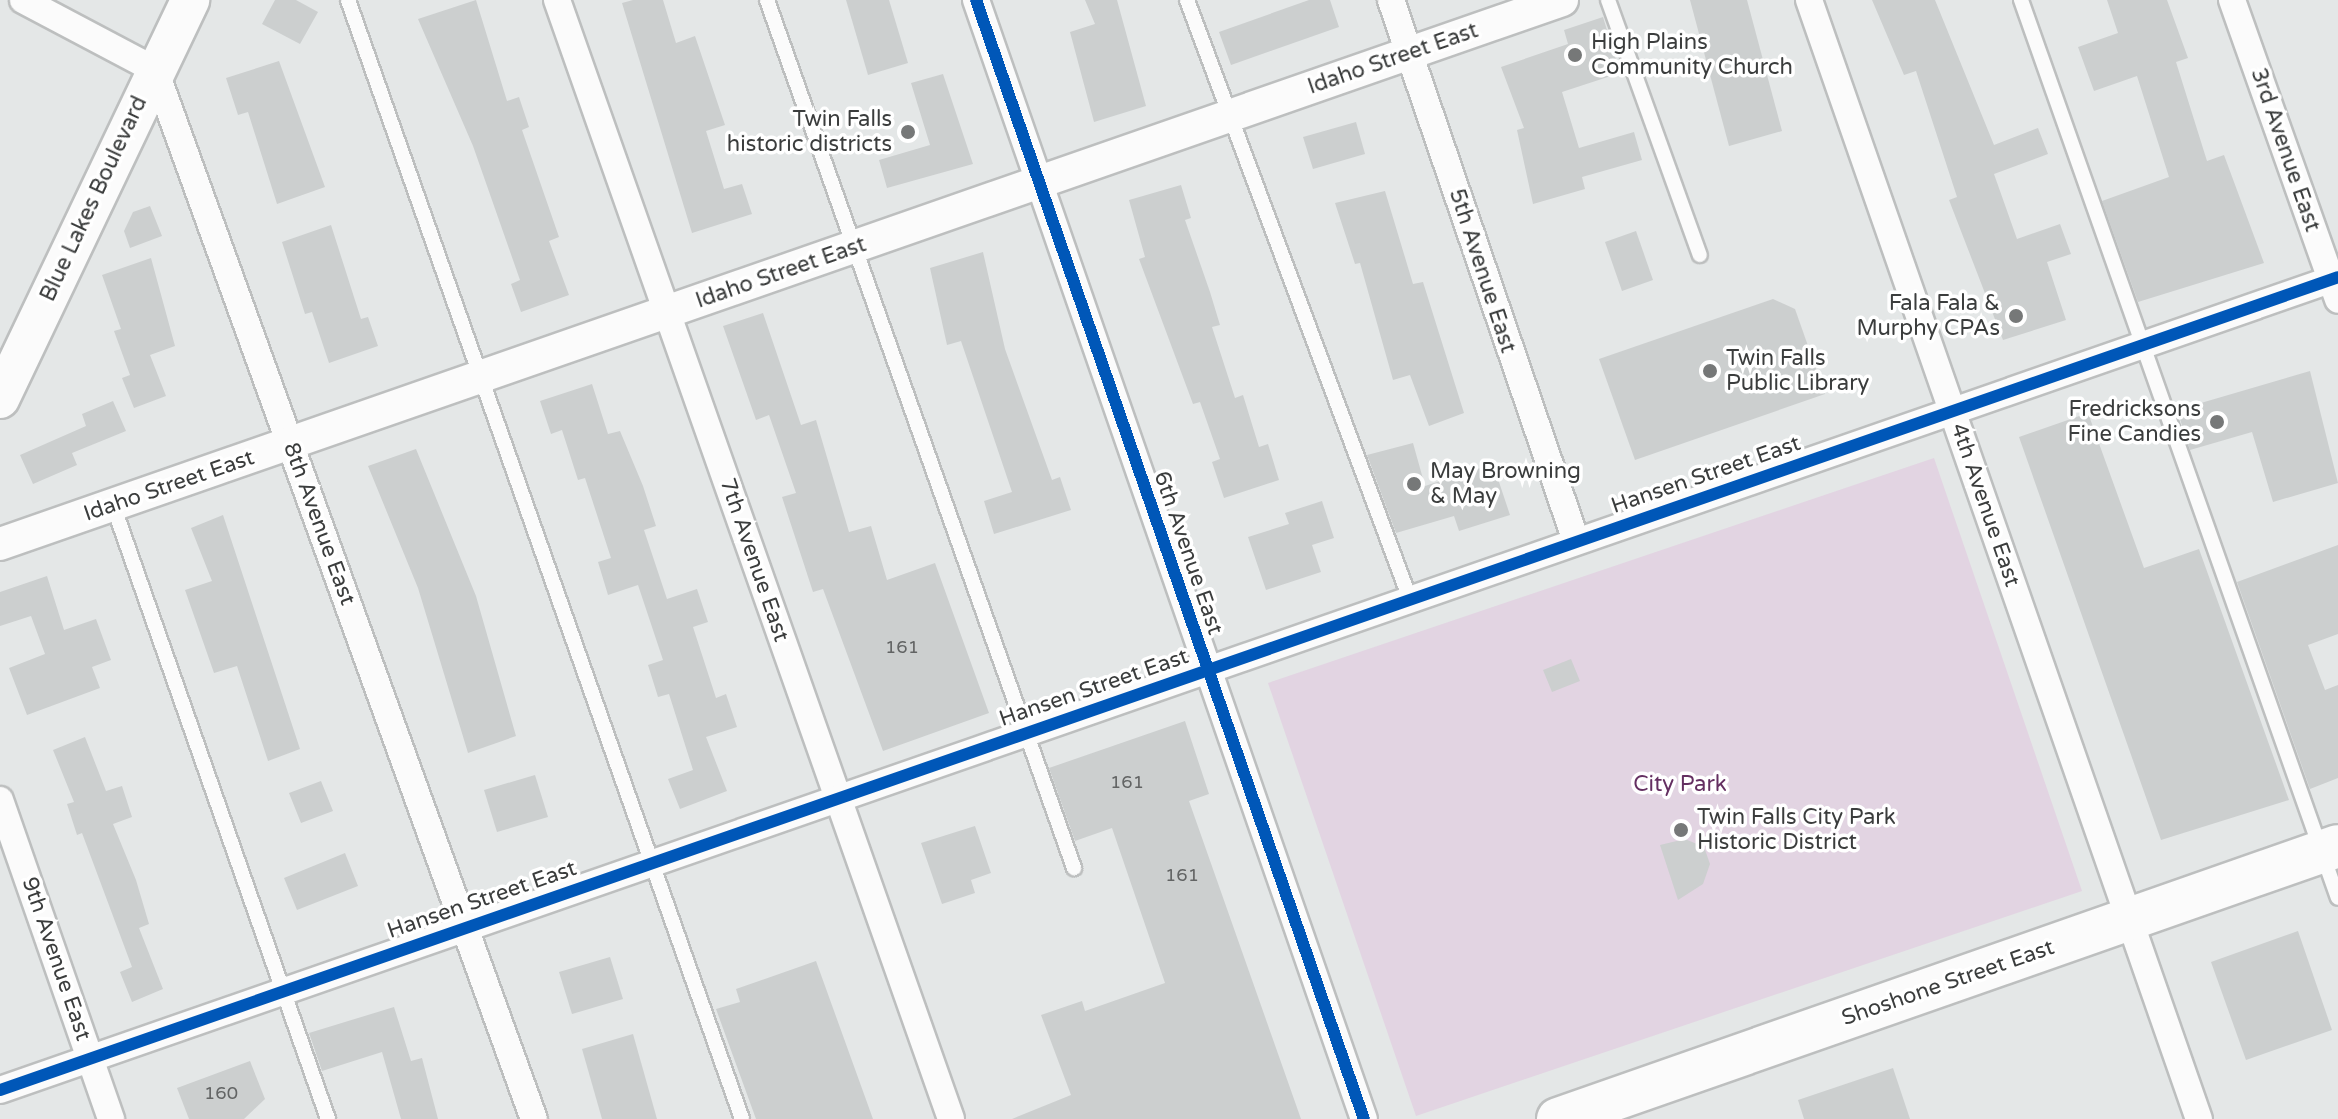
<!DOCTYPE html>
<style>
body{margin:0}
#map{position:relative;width:2338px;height:1119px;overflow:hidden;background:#e4e7e7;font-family:"Varela Round",sans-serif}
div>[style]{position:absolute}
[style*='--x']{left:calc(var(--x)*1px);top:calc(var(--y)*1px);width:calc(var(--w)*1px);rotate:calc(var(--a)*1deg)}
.green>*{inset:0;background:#e2d4e2}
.building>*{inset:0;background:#cccfcf}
.roads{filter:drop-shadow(2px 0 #bdbfbf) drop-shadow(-2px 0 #bdbfbf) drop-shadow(0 2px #bdbfbf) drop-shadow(0 -2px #bdbfbf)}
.service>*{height:14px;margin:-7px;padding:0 7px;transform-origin:7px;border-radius:7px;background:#fbfbfb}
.minor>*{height:26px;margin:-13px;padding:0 13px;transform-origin:13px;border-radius:13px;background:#fbfbfb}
.tertiary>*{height:32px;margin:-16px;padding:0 16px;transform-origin:16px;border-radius:16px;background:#fbfbfb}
.secondary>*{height:38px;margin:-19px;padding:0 19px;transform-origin:19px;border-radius:19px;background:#fbfbfb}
.primary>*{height:42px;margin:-21px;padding:0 21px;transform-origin:21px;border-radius:21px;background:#fbfbfb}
.cycleway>*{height:12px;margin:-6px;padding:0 6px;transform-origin:6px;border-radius:6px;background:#0057b8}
.dots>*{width:22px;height:22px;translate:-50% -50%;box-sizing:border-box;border:4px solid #fff;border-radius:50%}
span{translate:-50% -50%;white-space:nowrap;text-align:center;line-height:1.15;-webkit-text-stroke:7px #fff;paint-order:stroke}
.number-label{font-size:18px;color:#626464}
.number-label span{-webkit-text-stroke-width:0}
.poi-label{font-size:22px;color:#3b3d3d}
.left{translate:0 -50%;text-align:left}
.right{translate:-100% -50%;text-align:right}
.street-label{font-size:22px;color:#3b3d3d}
.park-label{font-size:22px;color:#642f61}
</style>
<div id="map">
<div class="green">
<i style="clip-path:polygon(1934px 458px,2082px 891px,1416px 1116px,1268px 683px)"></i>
</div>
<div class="building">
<i style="clip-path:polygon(275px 0,296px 0,318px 12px,300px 44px,262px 24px)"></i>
<i style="clip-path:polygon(476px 0,507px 101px,519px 97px,529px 127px,522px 130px,559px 237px,549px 241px,569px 295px,521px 312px,511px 284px,520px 280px,473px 146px,418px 19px)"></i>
<i style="clip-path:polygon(633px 0,663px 0,676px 43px,695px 36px,725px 125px,706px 131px,724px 189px,742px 184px,752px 214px,692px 233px,622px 3px)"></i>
<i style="clip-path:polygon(846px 0,889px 0,908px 63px,868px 75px)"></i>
<i style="clip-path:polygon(1085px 0,1117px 0,1146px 106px,1094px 122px,1070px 32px,1095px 24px)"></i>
<i style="clip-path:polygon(1309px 0,1330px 0,1339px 27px,1231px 65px,1219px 32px)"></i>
<i style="clip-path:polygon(1690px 0,1747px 0,1782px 131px,1729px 146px)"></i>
<i style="clip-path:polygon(1872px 0,1935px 0,1994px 145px,2038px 128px,2048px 154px,1994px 174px,2017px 239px,2060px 224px,2071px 254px,2047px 262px,2066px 320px,2003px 340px,1949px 200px,1957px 197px,1916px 71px,1904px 75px)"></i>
<i style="clip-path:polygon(2107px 0,2167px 0,2188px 58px,2176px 62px,2207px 161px,2224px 155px,2264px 263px,2138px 302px,2102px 201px,2169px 177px,2137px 76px,2094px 91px,2078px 47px,2118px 33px)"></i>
<i style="clip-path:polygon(1603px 17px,1620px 73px,1562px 92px,1579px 148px,1634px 132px,1642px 160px,1582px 177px,1585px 189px,1533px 204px,1517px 130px,1524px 128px,1501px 67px,1568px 44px,1564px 30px)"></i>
<i style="clip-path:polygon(279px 61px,325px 187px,277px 204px,248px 112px,238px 115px,226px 78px)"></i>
<i style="clip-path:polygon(943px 74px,973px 164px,887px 188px,879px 160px,930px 145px,911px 83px)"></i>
<i style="clip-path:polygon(1356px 122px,1365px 154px,1313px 169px,1303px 137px)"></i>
<i style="clip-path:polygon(1181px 185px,1191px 218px,1185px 220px,1210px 292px,1220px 325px,1212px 327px,1235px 398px,1243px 395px,1259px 447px,1268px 444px,1279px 480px,1224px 498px,1212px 462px,1220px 459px,1200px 402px,1193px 404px,1139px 259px,1145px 257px,1129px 200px)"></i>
<i style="clip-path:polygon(1385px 191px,1413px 284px,1423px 282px,1464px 413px,1429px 426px,1410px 375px,1393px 380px,1360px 263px,1355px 264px,1335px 203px)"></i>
<i style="clip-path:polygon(150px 206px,162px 236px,130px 248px,124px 231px,133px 212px)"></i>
<i style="clip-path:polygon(331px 225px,361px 319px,368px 317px,378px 346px,329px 363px,312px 312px,305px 314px,282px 242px)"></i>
<i style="clip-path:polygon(1636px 231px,1653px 280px,1622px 291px,1605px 242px)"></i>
<i style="clip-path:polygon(983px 252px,1005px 349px,1052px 480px,1060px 477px,1071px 510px,994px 534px,984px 501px,1012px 492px,961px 341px,947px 345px,930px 268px)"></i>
<i style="clip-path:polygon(151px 258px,175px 346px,150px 355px,166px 396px,134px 408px,122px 378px,130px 375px,114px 331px,121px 329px,102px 275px)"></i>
<i style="clip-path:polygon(1773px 299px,1795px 309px,1825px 394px,1635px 460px,1599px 359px)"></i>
<i style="clip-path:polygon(763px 313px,801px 425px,816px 420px,849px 532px,871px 526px,887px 580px,935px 563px,989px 713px,883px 751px,823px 589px,813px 592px,782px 497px,796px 493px,769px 415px,756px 420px,723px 326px)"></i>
<i style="clip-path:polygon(2310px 371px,2338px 483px,2273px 502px,2252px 432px,2190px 450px,2177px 410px)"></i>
<i style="clip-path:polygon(592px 384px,608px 434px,620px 431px,643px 486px,656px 526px,644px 530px,667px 599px,697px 589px,708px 622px,693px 627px,716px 698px,726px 694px,737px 727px,706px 737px,727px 791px,680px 809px,668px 779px,693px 770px,669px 694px,658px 697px,648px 665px,663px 660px,638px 585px,608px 595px,598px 562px,611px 558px,585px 478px,578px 480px,562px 430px,551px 434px,540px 401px)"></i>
<i style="clip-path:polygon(113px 401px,126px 431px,72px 453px,77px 465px,33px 484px,20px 455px,86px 426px,82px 414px)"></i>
<i style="clip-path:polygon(2088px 413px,2144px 568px,2199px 549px,2289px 800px,2161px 840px,2019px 437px)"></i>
<i style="clip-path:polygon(1413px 443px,1425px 486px,1493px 464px,1510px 515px,1459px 531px,1454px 516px,1396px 533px,1367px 455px)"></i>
<i style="clip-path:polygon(416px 449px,476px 596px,516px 736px,468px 753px,418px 588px,368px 466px)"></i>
<i style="clip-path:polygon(1322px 501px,1334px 538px,1312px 545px,1321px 572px,1266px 590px,1248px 537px,1289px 524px,1285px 513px)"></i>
<i style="clip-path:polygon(223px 515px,300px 749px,268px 761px,237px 666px,214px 673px,185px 590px,212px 581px,191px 528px)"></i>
<i style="clip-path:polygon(2338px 545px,2338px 634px,2308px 645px,2325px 690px,2338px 685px,2338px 778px,2310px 789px,2237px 582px)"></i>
<i style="clip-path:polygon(47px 576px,64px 630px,96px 619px,111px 660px,92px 667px,100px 688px,27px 715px,9px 668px,45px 654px,31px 616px,0 626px,0 592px)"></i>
<i style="clip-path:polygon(1571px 659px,1580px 681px,1552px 692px,1543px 670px)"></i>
<i style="clip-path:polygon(1185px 721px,1209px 794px,1189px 801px,1301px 1119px,1012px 1119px,1071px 1095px,1041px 1015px,1082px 1001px,1085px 1011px,1165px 983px,1112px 828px,1075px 841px,1049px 768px)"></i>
<i style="clip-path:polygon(85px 737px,106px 791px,122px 786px,132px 817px,113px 824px,136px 880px,149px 924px,139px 928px,163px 989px,132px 1002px,120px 972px,132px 967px,82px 833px,77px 835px,67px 804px,74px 802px,53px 750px)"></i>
<i style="clip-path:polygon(535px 775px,548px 817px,497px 832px,484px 790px)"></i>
<i style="clip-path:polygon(321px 781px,333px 811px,301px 823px,289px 793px)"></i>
<i style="clip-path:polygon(975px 826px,991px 873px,971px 880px,975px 893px,942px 904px,921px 843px)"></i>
<i style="clip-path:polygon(1685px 839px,1704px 847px,1710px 864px,1703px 884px,1678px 900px,1660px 845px)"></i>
<i style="clip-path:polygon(345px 853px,358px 886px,297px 910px,284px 878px)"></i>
<i style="clip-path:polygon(2298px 931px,2332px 1030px,2246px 1060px,2211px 962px)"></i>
<i style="clip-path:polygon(610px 957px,623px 999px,572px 1014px,559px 972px)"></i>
<i style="clip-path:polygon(816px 961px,873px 1119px,756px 1119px,716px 1009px,740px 1002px,736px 989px)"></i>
<i style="clip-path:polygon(394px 1007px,411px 1061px,422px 1058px,438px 1119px,401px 1119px,382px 1052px,322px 1071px,309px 1033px)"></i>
<i style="clip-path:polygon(633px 1034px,657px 1119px,602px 1119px,582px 1049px)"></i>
<i style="clip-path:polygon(250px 1061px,265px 1099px,244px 1119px,189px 1119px,177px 1088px)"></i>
<i style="clip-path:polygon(1893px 1068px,1910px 1119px,1804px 1119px,1798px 1100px)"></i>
</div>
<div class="roads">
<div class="service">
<i style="--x:348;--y:0;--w:1186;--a:70.6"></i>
<i style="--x:767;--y:0;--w:921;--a:70.52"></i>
<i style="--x:1187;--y:0;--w:639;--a:69.58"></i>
<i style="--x:1608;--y:0;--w:271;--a:70.2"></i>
<i style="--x:2021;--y:0;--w:952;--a:70.56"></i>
<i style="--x:113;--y:505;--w:651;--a:70.7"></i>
</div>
<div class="minor">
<i style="--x:23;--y:0;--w:149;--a:27.9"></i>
<i style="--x:155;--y:70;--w:1115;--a:70.14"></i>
<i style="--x:557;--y:0;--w:1186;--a:70.6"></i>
<i style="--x:976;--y:0;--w:1184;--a:70.88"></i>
<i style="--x:1391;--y:0;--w:572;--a:71.12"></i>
<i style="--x:1809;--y:0;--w:1185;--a:70.79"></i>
<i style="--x:2232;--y:0;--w:318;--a:70.5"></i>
<i style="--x:0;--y:800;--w:338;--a:70.8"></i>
<i style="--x:0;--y:1090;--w:2475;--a:-19.17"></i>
</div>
<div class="tertiary">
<i style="--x:0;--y:544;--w:1654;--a:-19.2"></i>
</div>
<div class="secondary">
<i style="--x:0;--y:399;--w:442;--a:-64.5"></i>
</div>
<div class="primary">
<i style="--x:1558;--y:1119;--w:826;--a:-19.29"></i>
</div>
</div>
<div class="cycleway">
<i style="--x:976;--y:0;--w:1184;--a:70.88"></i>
<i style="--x:0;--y:1090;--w:2475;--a:-19.17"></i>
</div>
<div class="dots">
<i style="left:1575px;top:55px;background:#767878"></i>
<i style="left:908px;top:132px;background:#767878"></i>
<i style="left:2016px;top:316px;background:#767878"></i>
<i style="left:1710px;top:371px;background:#767878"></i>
<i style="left:2217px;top:422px;background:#767878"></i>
<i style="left:1414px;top:484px;background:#767878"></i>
<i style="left:1681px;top:830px;background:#767878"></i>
</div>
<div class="number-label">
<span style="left:902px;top:647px">161</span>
<span style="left:1127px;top:782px">161</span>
<span style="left:1182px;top:875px">161</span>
<span style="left:221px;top:1093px">160</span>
</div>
<div class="poi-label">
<span class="left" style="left:1591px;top:55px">High Plains<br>Community Church</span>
<span class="right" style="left:892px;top:132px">Twin Falls<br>historic districts</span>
<span class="right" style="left:2000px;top:316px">Fala Fala &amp;<br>Murphy CPAs</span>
<span class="left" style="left:1726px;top:371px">Twin Falls<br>Public Library</span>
<span class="right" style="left:2201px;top:422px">Fredricksons<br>Fine Candies</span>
<span class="left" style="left:1430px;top:484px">May Browning<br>&amp; May</span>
<span class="left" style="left:1697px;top:830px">Twin Falls City Park<br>Historic District</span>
</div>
<div class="street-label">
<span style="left:1393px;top:59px;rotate:-19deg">Idaho Street East</span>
<span style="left:2285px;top:150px;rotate:71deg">3rd Avenue East</span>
<span style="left:94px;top:199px;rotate:-65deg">Blue Lakes Boulevard</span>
<span style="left:1482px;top:271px;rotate:72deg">5th Avenue East</span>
<span style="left:781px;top:273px;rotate:-19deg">Idaho Street East</span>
<span style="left:1706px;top:475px;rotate:-19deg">Hansen Street East</span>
<span style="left:169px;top:486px;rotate:-19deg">Idaho Street East</span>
<span style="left:1985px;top:505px;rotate:71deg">4th Avenue East</span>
<span style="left:319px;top:524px;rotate:70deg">8th Avenue East</span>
<span style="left:1188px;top:553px;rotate:71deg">6th Avenue East</span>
<span style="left:754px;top:560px;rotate:71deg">7th Avenue East</span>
<span style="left:1094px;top:688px;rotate:-19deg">Hansen Street East</span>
<span style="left:482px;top:900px;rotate:-19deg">Hansen Street East</span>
<span style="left:56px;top:959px;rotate:71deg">9th Avenue East</span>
<span style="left:1948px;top:983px;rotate:-19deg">Shoshone Street East</span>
</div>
<div class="park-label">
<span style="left:1680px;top:785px">City Park</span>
</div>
</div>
